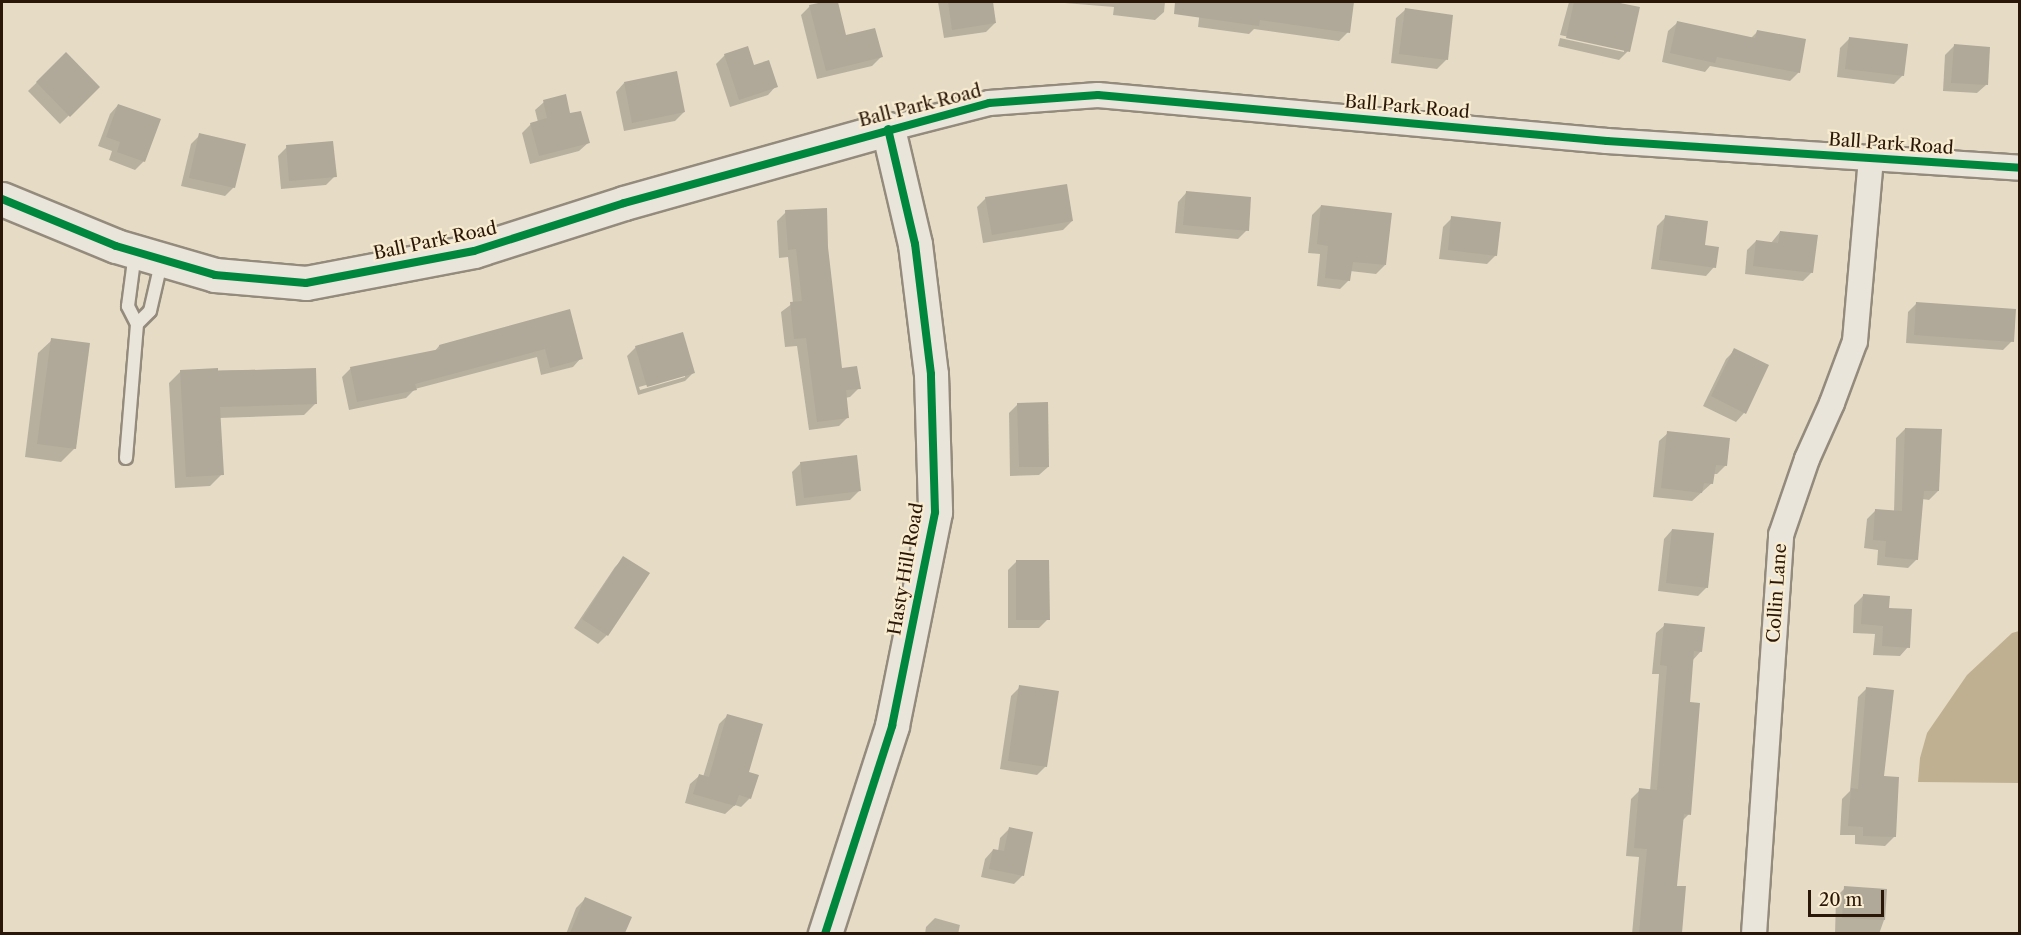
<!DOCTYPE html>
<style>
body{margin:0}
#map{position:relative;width:2021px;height:935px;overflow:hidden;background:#e6dcc6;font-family:"Libre Caslon Text",serif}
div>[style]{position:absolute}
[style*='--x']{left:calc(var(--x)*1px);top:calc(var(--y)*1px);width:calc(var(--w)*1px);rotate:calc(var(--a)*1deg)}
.water>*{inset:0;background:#c0b092}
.shadow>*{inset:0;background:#0003}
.building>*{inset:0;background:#b0a899}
.roads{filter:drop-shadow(2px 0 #948b7d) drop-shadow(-2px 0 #948b7d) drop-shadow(0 2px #948b7d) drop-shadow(0 -2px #948b7d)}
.lane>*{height:12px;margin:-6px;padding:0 6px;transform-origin:6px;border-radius:6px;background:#eae5da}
.street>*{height:24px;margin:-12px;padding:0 12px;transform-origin:12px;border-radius:12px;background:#eae5da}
.secondary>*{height:33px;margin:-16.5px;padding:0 16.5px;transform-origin:16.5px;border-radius:16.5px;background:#eae5da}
.cycleway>*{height:8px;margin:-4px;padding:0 4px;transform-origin:4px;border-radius:4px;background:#00873e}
span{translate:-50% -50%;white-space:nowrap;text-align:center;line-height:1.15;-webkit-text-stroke:4.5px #f8ecd1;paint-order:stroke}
.street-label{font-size:18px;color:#2b1708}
.frame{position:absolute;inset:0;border:3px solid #2b1708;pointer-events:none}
.scale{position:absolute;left:1808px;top:890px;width:76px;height:27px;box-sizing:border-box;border:3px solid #2b1708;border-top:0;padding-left:8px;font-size:18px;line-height:21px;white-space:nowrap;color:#2b1708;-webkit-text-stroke:4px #f8ecd1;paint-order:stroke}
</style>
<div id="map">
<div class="water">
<i style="clip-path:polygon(2019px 631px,2019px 783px,1918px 782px,1920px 758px,1927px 733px,1967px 675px,2012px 633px)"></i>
</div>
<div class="shadow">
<i style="clip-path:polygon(829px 2px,836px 2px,845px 37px,881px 57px,872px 66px,817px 79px,801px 15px,810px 6px)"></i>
<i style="clip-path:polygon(938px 2px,991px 2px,995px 23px,986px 32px,944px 38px)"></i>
<i style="clip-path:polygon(1052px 2px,1165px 2px,1164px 12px,1155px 20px,1113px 15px,1114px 7px)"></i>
<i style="clip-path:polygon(1201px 2px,1353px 2px,1348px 32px,1339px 41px,1254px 29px,1249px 34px,1198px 27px)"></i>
<i style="clip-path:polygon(1569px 2px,1608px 2px,1638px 8px,1628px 51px,1619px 60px,1558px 46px,1560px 38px,1624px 52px,1624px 49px,1560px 35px)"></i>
<i style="clip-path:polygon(1405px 10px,1452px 16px,1446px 60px,1437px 69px,1391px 63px,1396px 18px)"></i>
<i style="clip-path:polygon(1677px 23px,1750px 39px,1757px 32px,1799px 72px,1790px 81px,1710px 66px,1705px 72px,1662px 62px,1668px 31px)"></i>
<i style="clip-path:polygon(1849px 39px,1903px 75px,1894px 84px,1837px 77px,1840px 48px)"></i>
<i style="clip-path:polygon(1954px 46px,1986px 85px,1977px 93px,1943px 91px,1945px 55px)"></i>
<i style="clip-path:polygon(66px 54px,98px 87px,60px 124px,28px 91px)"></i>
<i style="clip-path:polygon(725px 55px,776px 86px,768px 95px,730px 107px,716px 64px)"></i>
<i style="clip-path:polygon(624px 83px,684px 112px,675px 121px,624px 131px,616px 92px)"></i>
<i style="clip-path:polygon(544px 102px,569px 115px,588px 143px,579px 151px,530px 164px,522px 133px,531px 124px,538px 122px,535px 110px)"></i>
<i style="clip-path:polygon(118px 105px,144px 161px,135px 170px,109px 160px,112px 151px,98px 146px,110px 114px)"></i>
<i style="clip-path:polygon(200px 135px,234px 187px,225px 196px,181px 186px,191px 144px)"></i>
<i style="clip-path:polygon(287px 147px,335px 176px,326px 185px,281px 189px,278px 156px)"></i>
<i style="clip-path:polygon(1186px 193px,1247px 230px,1238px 239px,1175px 233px,1178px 202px)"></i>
<i style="clip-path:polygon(986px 198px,1072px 221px,1063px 230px,983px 243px,977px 207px)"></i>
<i style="clip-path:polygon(1321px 206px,1385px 265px,1376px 274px,1350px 271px,1349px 280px,1340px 289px,1317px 286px,1320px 254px,1308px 253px,1312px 215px)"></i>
<i style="clip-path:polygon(786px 212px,827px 247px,840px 369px,859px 388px,850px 397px,845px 398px,848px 417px,839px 426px,809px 430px,797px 346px,785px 347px,781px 312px,793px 303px,788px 257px,779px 258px,777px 221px)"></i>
<i style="clip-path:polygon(1666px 217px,1714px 267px,1706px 276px,1651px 269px,1657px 226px)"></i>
<i style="clip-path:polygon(1452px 218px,1496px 255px,1487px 264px,1439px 259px,1443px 227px)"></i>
<i style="clip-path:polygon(1780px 232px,1812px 272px,1803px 281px,1745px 274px,1747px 250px,1756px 241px,1771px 243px)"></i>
<i style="clip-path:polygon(1917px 303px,2012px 341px,2003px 350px,1906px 343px,1908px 312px)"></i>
<i style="clip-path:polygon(568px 311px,581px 358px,573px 367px,541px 375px,537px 357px,415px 389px,406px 398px,349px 410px,342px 377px,351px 368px,434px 352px,439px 346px)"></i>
<i style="clip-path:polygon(52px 340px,75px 448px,61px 462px,25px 457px,38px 353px)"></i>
<i style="clip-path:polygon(evenodd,636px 347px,694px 372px,685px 381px,638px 395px,627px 356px,636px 347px,685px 374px,685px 377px,640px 390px,639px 387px,685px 374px)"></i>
<i style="clip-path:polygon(1735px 350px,1744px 413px,1736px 422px,1703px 406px,1726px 359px)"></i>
<i style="clip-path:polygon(314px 369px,316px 403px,304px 415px,219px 418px,222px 474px,210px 486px,175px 488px,169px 383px,181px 371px)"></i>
<i style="clip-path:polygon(1018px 404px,1048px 467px,1039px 475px,1010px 476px,1009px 413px)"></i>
<i style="clip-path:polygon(1905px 429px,1938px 491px,1929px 500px,1922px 499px,1917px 559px,1908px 568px,1877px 565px,1878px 550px,1864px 548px,1867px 519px,1876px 510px,1894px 512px,1896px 438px)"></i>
<i style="clip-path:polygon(1668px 433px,1726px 465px,1717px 474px,1713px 474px,1712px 483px,1692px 501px,1653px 497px,1659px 441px)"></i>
<i style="clip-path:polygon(801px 463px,859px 491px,850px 500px,796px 506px,792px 472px)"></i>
<i style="clip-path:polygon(1672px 530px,1707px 587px,1698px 596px,1658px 591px,1664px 539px)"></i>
<i style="clip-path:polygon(624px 558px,607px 635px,598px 644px,574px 628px,615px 567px)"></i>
<i style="clip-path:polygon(1017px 561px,1048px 619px,1039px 628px,1008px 628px,1008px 570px)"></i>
<i style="clip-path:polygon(1863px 596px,1888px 609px,1908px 647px,1900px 656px,1873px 655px,1875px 634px,1853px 633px,1854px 605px)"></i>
<i style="clip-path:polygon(1665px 625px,1701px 651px,1692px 661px,1688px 703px,1689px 814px,1681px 822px,1675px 887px,1684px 888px,1681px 934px,1632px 934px,1639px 857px,1626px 856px,1631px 799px,1640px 790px,1650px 791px,1659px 674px,1652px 674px,1656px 633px)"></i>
<i style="clip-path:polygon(1020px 687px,1046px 766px,1037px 775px,1000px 769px,1011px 696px)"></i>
<i style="clip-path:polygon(1867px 688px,1894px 837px,1885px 846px,1855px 844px,1855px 835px,1840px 835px,1842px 799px,1850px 791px,1858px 697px)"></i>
<i style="clip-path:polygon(728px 715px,747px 773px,750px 798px,741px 807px,735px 805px,725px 814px,685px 803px,690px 784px,699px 776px,703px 777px,719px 724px)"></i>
<i style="clip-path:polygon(1009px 829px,1023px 875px,1014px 884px,981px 877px,985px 859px,993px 850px,998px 851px,1000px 838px)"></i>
<i style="clip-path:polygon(1845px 888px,1884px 920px,1879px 934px,1835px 934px,1836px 897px)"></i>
<i style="clip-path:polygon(585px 899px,630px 917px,624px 934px,566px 934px,576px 908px)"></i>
<i style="clip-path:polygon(935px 918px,960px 925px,958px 934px,925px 934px,926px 927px)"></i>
</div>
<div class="building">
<i style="clip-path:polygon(823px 2px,838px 2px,846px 35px,875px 28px,883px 57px,826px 71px,809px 5px)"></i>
<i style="clip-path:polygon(948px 2px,993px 2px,996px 23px,952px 30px)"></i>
<i style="clip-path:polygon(1175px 2px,1354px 2px,1350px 33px,1260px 20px,1259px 26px,1174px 14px)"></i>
<i style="clip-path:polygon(1574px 2px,1615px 2px,1640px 7px,1630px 52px,1566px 38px)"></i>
<i style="clip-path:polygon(1405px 8px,1453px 15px,1448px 60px,1399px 54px)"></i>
<i style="clip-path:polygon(1677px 21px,1755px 38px,1757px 30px,1806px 39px,1800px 73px,1717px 57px,1715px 63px,1670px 53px)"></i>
<i style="clip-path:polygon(1849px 37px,1908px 44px,1904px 76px,1845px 69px)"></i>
<i style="clip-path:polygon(1954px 44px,1990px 47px,1988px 85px,1951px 83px)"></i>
<i style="clip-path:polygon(748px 46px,754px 65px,769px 60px,778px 87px,739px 100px,724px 54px)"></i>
<i style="clip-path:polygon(66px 52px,100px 87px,70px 117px,36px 82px)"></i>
<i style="clip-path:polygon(677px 71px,685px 112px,632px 123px,624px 82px)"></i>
<i style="clip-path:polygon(566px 94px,570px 113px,581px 111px,590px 143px,539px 156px,530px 123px,547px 118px,543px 100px)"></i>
<i style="clip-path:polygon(118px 104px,161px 119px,145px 162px,117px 152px,120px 142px,106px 137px)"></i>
<i style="clip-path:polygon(199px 133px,246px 144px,235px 188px,189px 178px)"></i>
<i style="clip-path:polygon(333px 141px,337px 177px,289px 181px,286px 145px)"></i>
<i style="clip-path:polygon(1067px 184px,1073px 221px,992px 235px,985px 197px)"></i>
<i style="clip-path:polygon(1186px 191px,1251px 197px,1249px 231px,1183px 225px)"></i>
<i style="clip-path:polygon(1321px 205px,1392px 213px,1386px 265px,1353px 262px,1350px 281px,1325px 278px,1328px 246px,1317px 244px)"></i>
<i style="clip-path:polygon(827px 208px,828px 247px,842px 368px,857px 366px,861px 389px,846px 390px,849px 418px,817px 422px,806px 338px,794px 339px,790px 302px,802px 301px,796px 249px,788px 250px,785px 210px)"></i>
<i style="clip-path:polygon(1665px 215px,1708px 221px,1705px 245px,1719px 247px,1716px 268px,1659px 260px)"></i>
<i style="clip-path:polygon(1451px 216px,1501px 222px,1497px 256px,1448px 250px)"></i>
<i style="clip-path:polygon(1780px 231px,1818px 235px,1813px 273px,1753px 266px,1756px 240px,1778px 243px)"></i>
<i style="clip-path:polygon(1916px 302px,2016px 309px,2014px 342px,1914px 335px)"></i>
<i style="clip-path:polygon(570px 309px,583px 359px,550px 368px,545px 349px,415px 384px,417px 390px,357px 402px,350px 367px,440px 349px,439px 345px)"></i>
<i style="clip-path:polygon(683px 332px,695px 373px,647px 387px,635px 346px)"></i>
<i style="clip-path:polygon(51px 338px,90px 343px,76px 449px,37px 444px)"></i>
<i style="clip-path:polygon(1734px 348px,1769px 365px,1746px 414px,1711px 396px)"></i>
<i style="clip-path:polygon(218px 368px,218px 371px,316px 368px,317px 404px,220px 407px,224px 475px,186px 477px,180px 370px)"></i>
<i style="clip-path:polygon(1048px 402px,1049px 467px,1019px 467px,1017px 403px)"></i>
<i style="clip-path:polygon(1905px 428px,1942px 429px,1939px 491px,1924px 491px,1918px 560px,1885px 557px,1886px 541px,1873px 540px,1875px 509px,1902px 511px)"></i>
<i style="clip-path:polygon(1667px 431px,1730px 438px,1727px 466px,1716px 465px,1713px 484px,1704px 483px,1702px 493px,1661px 488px)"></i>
<i style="clip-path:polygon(857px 455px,861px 491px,804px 498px,800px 462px)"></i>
<i style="clip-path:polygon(1672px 529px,1714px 533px,1708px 588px,1666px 583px)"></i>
<i style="clip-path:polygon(623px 556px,650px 573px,608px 636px,582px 619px)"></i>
<i style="clip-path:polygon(1016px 560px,1049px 560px,1050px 620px,1016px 620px)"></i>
<i style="clip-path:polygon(1863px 594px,1890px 596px,1889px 608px,1912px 609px,1910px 648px,1882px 646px,1883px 626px,1861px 624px)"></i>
<i style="clip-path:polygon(1664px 623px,1705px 627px,1702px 652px,1694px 651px,1690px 702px,1700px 703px,1691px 815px,1684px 814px,1677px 886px,1686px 886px,1682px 933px,1639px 933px,1647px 849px,1634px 848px,1639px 788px,1657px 790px,1667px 666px,1660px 665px)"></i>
<i style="clip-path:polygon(1019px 685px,1059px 691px,1047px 767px,1008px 761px)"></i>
<i style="clip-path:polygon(1866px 687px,1894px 690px,1884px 776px,1899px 777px,1896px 837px,1863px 836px,1863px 827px,1848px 826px,1851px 788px,1858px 789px)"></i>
<i style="clip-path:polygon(727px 714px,763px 724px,749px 772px,759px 775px,751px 799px,739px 795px,735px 806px,693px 794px,699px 774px,709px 777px)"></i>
<i style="clip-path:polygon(1009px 827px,1033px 832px,1024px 876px,989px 869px,993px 849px,1004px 851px)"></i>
<i style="clip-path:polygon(1844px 886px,1887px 889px,1885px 920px,1842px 918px)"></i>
<i style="clip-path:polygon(585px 897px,632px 917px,625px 933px,570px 933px)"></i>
</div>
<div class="roads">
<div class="lane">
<i style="--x:137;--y:324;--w:18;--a:-45"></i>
<i style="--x:150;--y:311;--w:53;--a:-77"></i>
<i style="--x:126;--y:458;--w:134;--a:-85.3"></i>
<i style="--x:137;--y:324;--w:20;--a:-117"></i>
<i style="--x:128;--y:306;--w:53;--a:-82.5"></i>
</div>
<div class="street">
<i style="--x:888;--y:129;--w:104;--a:-14.4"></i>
<i style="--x:989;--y:103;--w:109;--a:-4.2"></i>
<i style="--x:1098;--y:95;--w:511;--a:5.16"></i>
<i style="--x:1607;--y:141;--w:414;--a:3.7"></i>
<i style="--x:1754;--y:934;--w:400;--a:-86.1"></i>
<i style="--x:1781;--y:535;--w:80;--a:-71.1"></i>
<i style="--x:1807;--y:459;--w:61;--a:-65.9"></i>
<i style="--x:1832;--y:403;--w:66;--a:-69.6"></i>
<i style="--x:1855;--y:341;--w:184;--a:-85"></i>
</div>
<div class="secondary">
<i style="--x:2;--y:199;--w:123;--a:22.4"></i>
<i style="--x:116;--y:246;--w:103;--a:16.3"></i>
<i style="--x:215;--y:275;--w:91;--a:5"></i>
<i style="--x:306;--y:283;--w:171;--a:-10.8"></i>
<i style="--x:474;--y:251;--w:157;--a:-17.7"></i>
<i style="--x:624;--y:203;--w:274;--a:-15.7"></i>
<i style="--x:888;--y:129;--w:118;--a:76.8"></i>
<i style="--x:915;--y:244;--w:131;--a:83"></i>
<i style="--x:931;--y:374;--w:138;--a:88.3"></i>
<i style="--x:935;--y:512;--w:218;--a:101.4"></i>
<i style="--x:892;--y:726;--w:219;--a:107.9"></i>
</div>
</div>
<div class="cycleway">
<i style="--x:2;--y:199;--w:123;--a:22.4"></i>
<i style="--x:116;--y:246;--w:103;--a:16.3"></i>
<i style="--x:215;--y:275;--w:91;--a:5"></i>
<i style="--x:306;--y:283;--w:171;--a:-10.8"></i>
<i style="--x:474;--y:251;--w:157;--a:-17.7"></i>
<i style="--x:624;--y:203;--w:378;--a:-15.3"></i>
<i style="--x:989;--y:103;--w:109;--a:-4.2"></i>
<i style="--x:1098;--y:95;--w:511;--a:5.16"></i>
<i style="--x:1607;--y:141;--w:414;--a:3.7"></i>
<i style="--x:825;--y:934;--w:219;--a:-72.1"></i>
<i style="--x:892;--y:726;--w:218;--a:-78.6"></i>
<i style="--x:935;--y:512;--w:138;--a:-91.7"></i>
<i style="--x:931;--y:374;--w:131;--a:-97"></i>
<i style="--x:915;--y:244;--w:118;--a:-103.2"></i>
</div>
<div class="street-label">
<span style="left:920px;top:106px;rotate:-14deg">Ball Park Road</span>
<span style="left:1407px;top:107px;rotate:5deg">Ball Park Road</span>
<span style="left:1891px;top:144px;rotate:4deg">Ball Park Road</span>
<span style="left:435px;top:241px;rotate:-12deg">Ball Park Road</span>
<span style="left:906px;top:569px;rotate:-80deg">Hasty Hill Road</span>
<span style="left:1777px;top:593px;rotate:-86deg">Collin Lane</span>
</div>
<div class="frame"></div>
<div class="scale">20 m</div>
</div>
